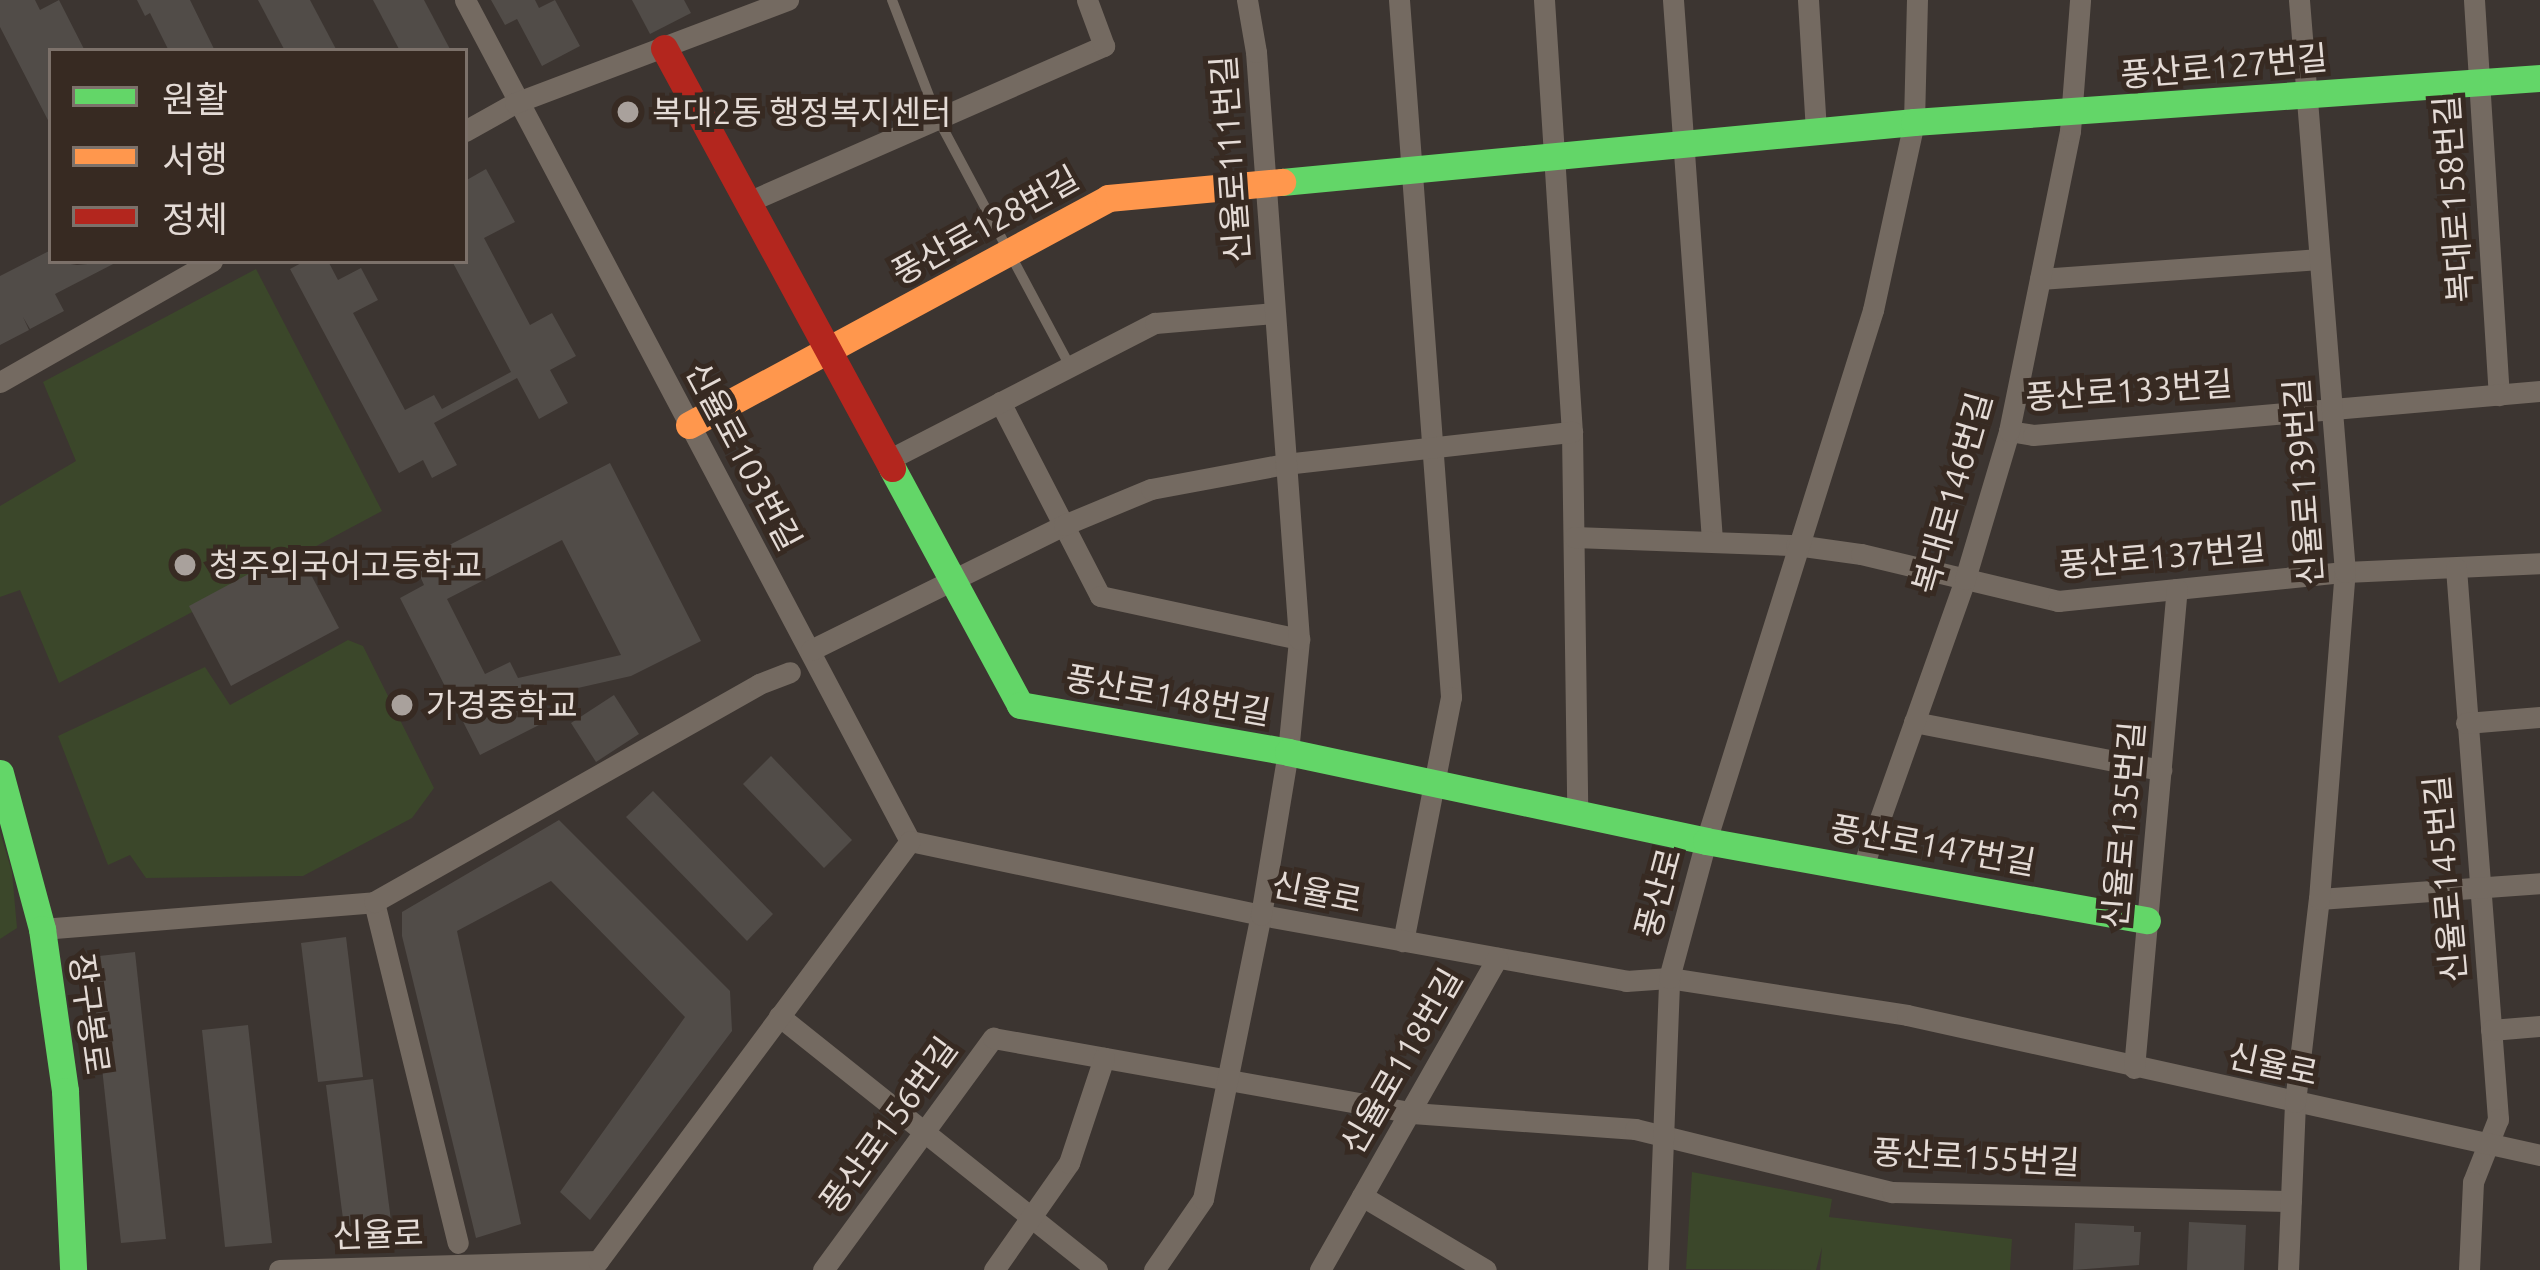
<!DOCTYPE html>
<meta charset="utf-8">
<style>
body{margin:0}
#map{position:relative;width:2540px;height:1270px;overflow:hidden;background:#3c3531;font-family:Ubuntu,"Noto Sans KR",sans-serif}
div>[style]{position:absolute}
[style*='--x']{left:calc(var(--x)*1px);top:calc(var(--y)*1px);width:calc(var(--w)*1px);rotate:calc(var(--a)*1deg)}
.green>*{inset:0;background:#3b472a}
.building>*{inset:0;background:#514c48}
.lane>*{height:10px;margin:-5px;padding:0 5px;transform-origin:5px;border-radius:5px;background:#746a61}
.street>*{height:21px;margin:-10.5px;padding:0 10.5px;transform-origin:10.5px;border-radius:10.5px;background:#746a61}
.fast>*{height:27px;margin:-13.5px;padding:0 13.5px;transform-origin:13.5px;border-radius:13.5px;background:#63d668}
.slow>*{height:27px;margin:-13.5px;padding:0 13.5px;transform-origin:13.5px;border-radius:13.5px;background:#ff974d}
.jam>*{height:27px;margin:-13.5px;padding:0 13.5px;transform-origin:13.5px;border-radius:13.5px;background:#b3261e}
.dots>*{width:33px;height:33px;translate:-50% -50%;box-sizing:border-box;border:6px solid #372a22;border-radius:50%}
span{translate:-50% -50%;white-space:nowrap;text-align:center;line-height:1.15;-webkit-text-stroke:10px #372a22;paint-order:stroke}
.street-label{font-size:33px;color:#e4dbd6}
.poi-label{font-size:33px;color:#e4dbd6}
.left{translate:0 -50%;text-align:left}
.legend{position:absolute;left:48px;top:48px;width:420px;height:216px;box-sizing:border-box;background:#372a22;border:3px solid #7c716a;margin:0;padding:15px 21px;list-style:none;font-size:36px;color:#e4dbd6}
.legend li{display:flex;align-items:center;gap:24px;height:60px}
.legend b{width:60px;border:3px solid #7c716a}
</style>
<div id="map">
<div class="green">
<i style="clip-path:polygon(256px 269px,382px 511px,59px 683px,20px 590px,0 597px,0 506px,76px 461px,43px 382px)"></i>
<i style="clip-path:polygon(348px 640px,363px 646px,434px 788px,412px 818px,303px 876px,146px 878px,130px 855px,108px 865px,58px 736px,205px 667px,230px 705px)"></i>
<i style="clip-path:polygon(0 832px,12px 872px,17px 928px,0 939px)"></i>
<i style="clip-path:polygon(1692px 1172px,1832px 1199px,1829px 1217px,2012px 1239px,2010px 1270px,1820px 1270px,1822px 1247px,1816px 1270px,1686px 1269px)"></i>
</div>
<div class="building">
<i style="clip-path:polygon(0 0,35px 0,40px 10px,59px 0,85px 51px,51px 51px,51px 126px,0 27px)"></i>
<i style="clip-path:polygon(137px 0,190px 0,215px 51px,169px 51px,150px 13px,145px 16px)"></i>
<i style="clip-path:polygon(258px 0,310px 0,337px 51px,285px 51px)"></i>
<i style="clip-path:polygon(373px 0,424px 0,451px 51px,400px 51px)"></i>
<i style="clip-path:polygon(491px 0,535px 0,539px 8px,555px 0,580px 46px,542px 66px,517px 19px,505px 25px)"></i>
<i style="clip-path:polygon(632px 0,684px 0,691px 13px,650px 34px)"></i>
<i style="clip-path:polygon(486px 169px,515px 222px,484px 238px,530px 325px,552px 313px,576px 356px,550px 370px,568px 403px,539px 419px,517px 378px,434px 423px,457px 465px,432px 478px,423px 460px,399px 473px,290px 269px,305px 261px,328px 261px,338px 280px,361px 268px,378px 300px,353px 313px,405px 410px,434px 395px,442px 409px,511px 372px,452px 261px,465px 261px,465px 181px)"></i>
<i style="clip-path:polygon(51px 250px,51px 261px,77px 265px,119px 261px,55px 294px,64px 311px,30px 329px,23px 317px,29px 330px,0 345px,0 276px)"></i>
<i style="clip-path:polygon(evenodd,610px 463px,701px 641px,631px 676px,529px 699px,541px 724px,480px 755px,400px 598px,424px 585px,414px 563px,610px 463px,562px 540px,621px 655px,518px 678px,510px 662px,485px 674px,447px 599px,562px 540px)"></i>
<i style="clip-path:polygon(297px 548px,339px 628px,231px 686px,189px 606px)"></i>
<i style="clip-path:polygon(614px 695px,639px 734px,596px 762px,571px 723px)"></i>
<i style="clip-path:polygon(771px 756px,852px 840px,824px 868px,743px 784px)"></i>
<i style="clip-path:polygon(653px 791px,773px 914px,747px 941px,626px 817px)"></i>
<i style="clip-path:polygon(559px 820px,730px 991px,732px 1031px,590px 1220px,560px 1192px,685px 1017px,551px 881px,457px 931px,521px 1224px,476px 1238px,402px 936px,402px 912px)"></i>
<i style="clip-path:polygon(346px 937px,363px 1077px,318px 1082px,301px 943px)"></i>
<i style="clip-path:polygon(135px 952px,166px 1239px,121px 1243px,90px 957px)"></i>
<i style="clip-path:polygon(248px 1025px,272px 1243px,225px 1247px,202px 1030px)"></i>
<i style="clip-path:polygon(373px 1079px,391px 1221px,344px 1227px,326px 1085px)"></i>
<i style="clip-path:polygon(2189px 1222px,2246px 1225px,2244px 1270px,2187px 1270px)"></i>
<i style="clip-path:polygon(2075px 1223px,2134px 1226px,2134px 1232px,2141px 1232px,2139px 1265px,2073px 1270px)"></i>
</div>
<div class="lane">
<i style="--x:892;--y:0;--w:128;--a:68.9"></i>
<i style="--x:938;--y:119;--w:280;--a:61.9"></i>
</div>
<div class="street">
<i style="--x:465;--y:0;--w:951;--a:62.12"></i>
<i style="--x:1399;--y:0;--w:699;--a:85.73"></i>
<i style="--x:1451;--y:697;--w:249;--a:101.1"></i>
<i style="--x:1544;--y:0;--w:433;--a:86.3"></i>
<i style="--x:1572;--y:432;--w:381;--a:89.2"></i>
<i style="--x:1673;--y:0;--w:541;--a:85.87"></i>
<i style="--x:1808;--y:0;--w:132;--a:86.5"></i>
<i style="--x:2474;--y:0;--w:396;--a:86.4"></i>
<i style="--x:465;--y:131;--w:57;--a:-29.2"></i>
<i style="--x:515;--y:103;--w:292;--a:-20.7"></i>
<i style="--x:748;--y:202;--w:389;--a:-23.7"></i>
<i style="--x:1104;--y:46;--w:49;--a:-110.3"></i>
<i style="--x:2040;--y:279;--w:280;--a:-4.1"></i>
<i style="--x:0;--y:382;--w:244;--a:-29.7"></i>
<i style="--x:1000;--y:402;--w:218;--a:62.7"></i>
<i style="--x:1100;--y:596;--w:204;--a:12.2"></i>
<i style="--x:2009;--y:431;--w:24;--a:9"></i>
<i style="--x:2033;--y:435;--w:509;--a:-4.96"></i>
<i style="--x:888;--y:460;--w:300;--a:-27.2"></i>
<i style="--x:1155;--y:323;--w:119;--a:-4.8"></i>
<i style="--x:1574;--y:537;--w:222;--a:2.1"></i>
<i style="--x:1796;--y:545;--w:66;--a:7.9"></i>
<i style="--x:1861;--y:554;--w:203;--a:13.4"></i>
<i style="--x:2058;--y:601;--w:288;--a:-5.8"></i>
<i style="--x:2345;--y:572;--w:195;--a:-2.6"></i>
<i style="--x:2456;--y:568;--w:553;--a:85.64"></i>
<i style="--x:2498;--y:1119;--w:68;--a:111.6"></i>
<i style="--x:2473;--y:1182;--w:88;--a:92.6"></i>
<i style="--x:811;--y:650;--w:282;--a:-26.3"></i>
<i style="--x:1064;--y:525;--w:94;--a:-22.5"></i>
<i style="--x:1151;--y:489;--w:136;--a:-10.6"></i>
<i style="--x:1285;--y:464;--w:289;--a:-6.4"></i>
<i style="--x:1914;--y:722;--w:252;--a:11"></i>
<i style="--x:2466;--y:723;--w:74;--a:-4.6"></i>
<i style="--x:910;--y:841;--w:359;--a:11.9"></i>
<i style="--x:1261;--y:915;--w:371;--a:10.2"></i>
<i style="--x:1626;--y:981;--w:43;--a:-4"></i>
<i style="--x:1669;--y:978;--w:241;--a:8.8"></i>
<i style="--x:1907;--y:1015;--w:648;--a:12.47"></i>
<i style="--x:1862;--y:869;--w:308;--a:-70.4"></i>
<i style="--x:1965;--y:579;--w:154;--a:-73.4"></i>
<i style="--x:2009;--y:431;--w:306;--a:-78.5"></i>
<i style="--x:2070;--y:131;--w:131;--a:-85.6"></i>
<i style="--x:2319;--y:899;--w:222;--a:-4.1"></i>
<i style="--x:374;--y:902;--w:351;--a:76.2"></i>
<i style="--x:42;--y:929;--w:333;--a:-4.6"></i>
<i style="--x:374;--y:902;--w:442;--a:-29.5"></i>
<i style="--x:759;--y:684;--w:33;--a:-21"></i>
<i style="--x:779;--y:1016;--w:407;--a:38.6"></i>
<i style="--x:2491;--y:1030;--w:49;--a:-4.7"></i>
<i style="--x:2134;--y:1068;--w:481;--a:-84.9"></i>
<i style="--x:1362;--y:1196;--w:144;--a:30.8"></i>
<i style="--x:279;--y:1270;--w:319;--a:-1.6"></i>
<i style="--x:598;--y:1261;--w:523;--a:-53.39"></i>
<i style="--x:823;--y:1270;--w:288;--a:-53.8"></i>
<i style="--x:993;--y:1038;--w:426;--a:10.1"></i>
<i style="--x:1412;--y:1113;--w:224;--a:4.1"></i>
<i style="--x:1635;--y:1129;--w:265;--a:13.8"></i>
<i style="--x:1892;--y:1192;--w:399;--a:1.3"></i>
<i style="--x:994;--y:1270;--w:131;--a:-55"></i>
<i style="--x:1069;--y:1163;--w:111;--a:-71.6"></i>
<i style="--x:1154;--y:1270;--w:86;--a:-55.4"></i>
<i style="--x:1203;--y:1199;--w:290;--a:-78.5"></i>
<i style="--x:1261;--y:915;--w:165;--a:-80.6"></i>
<i style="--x:1288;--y:752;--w:114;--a:-84.4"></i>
<i style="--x:1299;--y:639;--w:589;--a:-94.19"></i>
<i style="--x:1256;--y:52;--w:53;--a:-99.8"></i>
<i style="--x:1320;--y:1270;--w:359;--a:-60.4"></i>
<i style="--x:1658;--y:1270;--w:292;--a:-87.8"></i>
<i style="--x:1669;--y:978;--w:142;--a:-74.9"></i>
<i style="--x:1706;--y:841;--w:557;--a:-72.54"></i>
<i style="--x:1873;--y:310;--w:192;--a:-77.7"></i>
<i style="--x:1914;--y:122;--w:122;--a:-88.6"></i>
<i style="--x:2288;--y:1270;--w:168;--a:-87.6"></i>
<i style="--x:2295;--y:1102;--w:204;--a:-83.3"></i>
<i style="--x:2319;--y:899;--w:328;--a:-85.5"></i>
<i style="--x:2345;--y:572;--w:574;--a:-94.6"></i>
</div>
<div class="fast">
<i style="--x:1282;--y:182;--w:635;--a:-5.42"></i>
<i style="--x:1914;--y:122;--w:628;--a:-4.02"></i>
<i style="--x:892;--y:468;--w:269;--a:61.6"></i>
<i style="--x:1020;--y:705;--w:272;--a:9.9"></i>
<i style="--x:1288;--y:752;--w:427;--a:12"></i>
<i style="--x:1706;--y:841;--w:448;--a:10.2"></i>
<i style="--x:0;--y:773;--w:162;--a:74.9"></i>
<i style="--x:42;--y:929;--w:164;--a:81.9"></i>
<i style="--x:65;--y:1091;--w:179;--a:87.4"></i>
</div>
<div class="slow">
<i style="--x:689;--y:425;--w:477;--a:-28.4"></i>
<i style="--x:1108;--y:198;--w:175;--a:-5.3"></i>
</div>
<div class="jam">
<i style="--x:664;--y:48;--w:478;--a:61.5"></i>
</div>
<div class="dots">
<i style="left:628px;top:112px;background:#a9a19c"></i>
<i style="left:185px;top:565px;background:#a9a19c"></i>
<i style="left:402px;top:705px;background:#a9a19c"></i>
</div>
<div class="street-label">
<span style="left:2224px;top:66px;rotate:-5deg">풍산로127번길</span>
<span style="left:1230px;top:159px;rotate:-94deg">신율로111번길</span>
<span style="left:2453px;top:199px;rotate:-94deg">복대로158번길</span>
<span style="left:985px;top:225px;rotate:-29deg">풍산로128번길</span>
<span style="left:2129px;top:390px;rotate:-4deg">풍산로133번길</span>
<span style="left:744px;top:456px;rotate:62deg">신율로103번길</span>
<span style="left:2303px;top:482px;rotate:-94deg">신율로139번길</span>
<span style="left:1952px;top:493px;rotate:-74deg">복대로146번길</span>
<span style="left:2162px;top:556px;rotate:-5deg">풍산로137번길</span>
<span style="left:1168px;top:695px;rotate:10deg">풍산로148번길</span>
<span style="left:2123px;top:825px;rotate:-85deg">신율로135번길</span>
<span style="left:1933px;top:845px;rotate:10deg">풍산로147번길</span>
<span style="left:2445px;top:879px;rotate:-95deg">신율로145번길</span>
<span style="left:1317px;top:892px;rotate:11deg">신율로</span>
<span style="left:1658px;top:893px;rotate:-75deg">풍산로</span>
<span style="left:90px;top:1014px;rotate:82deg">장구봉로</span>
<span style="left:1401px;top:1061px;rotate:-60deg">신율로118번길</span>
<span style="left:2273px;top:1064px;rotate:12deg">신율로</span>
<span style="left:888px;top:1125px;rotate:-54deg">풍산로156번길</span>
<span style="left:1976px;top:1157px;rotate:3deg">풍산로155번길</span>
<span style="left:378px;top:1234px;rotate:-2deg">신율로</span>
</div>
<div class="poi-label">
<span class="left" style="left:652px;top:112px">복대2동 행정복지센터</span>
<span class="left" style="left:209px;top:565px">청주외국어고등학교</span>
<span class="left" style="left:426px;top:705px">가경중학교</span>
</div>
<ul class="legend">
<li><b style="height:15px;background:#63d668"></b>원활</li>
<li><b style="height:15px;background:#ff974d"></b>서행</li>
<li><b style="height:15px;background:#b3261e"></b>정체</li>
</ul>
</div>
